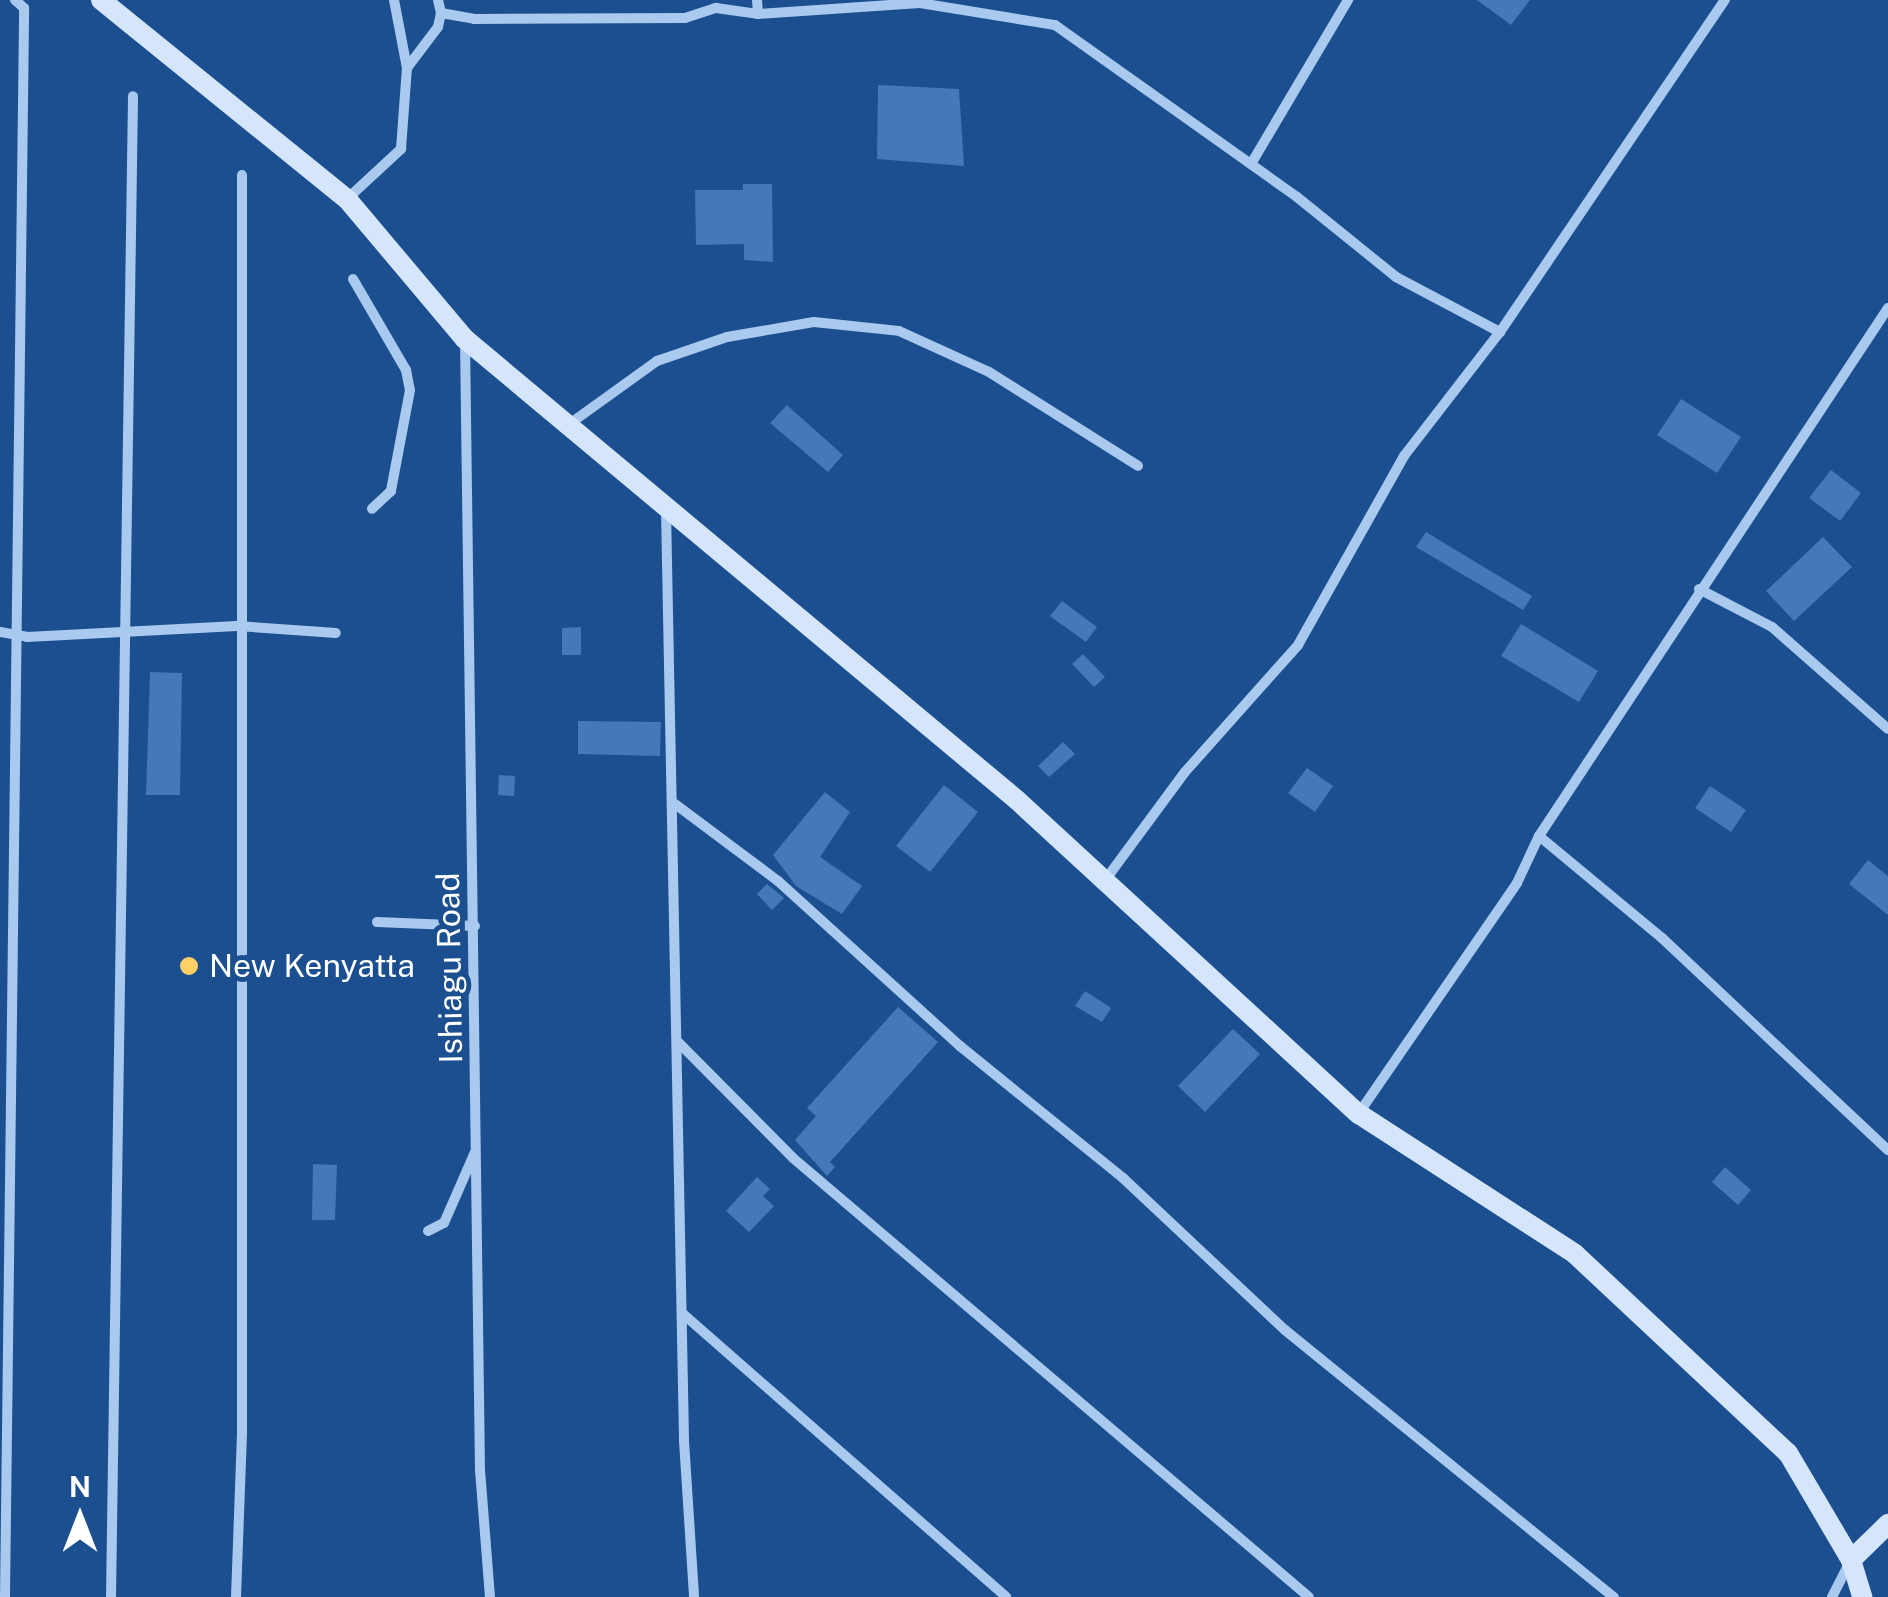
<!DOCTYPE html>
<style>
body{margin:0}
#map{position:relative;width:1888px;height:1597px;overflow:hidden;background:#1b4f8f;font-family:"Public Sans",sans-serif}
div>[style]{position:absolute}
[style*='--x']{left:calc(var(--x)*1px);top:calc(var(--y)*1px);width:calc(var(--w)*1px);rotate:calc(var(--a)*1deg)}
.building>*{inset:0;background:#4478b7}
.street>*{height:10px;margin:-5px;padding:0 5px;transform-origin:5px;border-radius:5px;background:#a9c9ee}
.secondary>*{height:20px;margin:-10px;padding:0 10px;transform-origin:10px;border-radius:10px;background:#d6e6fa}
.dots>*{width:28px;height:28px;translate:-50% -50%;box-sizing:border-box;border:5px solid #1b4f8f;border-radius:50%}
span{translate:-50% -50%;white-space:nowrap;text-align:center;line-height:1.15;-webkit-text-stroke:10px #1b4f8f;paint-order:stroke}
.poi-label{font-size:32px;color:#fff}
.left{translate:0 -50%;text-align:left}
.street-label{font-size:32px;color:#fff}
.north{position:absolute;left:30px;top:1467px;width:100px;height:100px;-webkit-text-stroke:8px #1b4f8f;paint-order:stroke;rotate:0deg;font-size:28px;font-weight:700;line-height:40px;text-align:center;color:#fff}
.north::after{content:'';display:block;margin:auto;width:35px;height:45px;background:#fff;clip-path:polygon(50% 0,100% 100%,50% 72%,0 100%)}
</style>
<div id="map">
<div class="building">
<i style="clip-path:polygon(1477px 0,1530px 0,1511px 25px)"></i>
<i style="clip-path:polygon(878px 85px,959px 89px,964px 166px,877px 159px)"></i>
<i style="clip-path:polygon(743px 184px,772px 184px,773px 262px,744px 260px,744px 244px,696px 245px,695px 190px,743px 190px)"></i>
<i style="clip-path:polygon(1681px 399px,1741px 437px,1717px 473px,1657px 435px)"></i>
<i style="clip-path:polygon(787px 405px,843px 455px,828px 472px,770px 423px)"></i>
<i style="clip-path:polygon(1831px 470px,1861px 493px,1840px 521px,1809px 498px)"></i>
<i style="clip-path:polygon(1426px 532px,1532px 596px,1523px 610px,1416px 547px)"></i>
<i style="clip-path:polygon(1823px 537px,1852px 567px,1794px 621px,1766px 591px)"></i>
<i style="clip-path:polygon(1062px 601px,1097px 627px,1086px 642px,1050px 616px)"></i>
<i style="clip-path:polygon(1521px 624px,1598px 671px,1579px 702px,1501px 656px)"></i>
<i style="clip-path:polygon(581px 627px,581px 655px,562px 655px,562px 628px)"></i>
<i style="clip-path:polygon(1083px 654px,1105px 677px,1094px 687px,1072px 664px)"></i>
<i style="clip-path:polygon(150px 672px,182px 673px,180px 795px,146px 795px)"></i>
<i style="clip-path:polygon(578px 721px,661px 722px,660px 756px,578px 754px)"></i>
<i style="clip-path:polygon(1063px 742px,1075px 754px,1049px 777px,1038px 766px)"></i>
<i style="clip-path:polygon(1307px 768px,1333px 786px,1315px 812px,1288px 793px)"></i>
<i style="clip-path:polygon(499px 775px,515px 776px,514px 796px,498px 795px)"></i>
<i style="clip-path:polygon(944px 785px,978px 812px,930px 872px,896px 846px)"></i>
<i style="clip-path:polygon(1710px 786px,1746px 810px,1731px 832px,1695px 808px)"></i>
<i style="clip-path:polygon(825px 792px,850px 812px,820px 857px,862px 886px,842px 914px,796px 886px,773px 855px)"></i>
<i style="clip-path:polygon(1868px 860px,1888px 876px,1888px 915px,1849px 884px)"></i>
<i style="clip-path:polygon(767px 884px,784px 898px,772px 910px,757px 894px)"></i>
<i style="clip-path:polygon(1085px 991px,1111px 1008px,1102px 1022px,1075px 1006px)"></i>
<i style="clip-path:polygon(898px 1007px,938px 1042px,830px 1162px,835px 1167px,827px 1176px,795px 1140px,816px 1116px,807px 1108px)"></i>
<i style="clip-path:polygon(1233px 1029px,1260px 1054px,1205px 1112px,1178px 1086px)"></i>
<i style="clip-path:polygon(313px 1164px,337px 1165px,335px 1220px,312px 1220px)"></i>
<i style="clip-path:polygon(1725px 1167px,1751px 1190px,1738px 1205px,1712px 1182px)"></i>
<i style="clip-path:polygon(757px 1177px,770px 1189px,763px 1196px,774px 1206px,749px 1232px,726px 1211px)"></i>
</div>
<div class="street">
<i style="--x:438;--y:0;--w:13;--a:77"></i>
<i style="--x:441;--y:13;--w:34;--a:10"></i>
<i style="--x:474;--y:19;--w:211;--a:-0.3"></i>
<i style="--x:685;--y:18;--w:33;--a:-18"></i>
<i style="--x:716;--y:8;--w:42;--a:8.1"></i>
<i style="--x:758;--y:14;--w:14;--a:-94"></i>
<i style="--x:758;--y:14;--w:162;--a:-3.9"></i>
<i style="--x:920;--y:3;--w:137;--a:9.3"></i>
<i style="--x:1055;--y:25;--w:297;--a:35.4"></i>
<i style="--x:1297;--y:197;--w:127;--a:38.9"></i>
<i style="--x:1396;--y:277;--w:118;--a:27.9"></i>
<i style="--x:407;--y:68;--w:51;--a:-52.9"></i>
<i style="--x:438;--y:27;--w:14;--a:-78"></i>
<i style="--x:1251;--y:164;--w:191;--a:-59.4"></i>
<i style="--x:347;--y:199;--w:74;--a:-42.8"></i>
<i style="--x:401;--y:149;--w:81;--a:-85.8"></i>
<i style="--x:407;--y:68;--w:69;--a:-100.8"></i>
<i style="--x:353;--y:279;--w:105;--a:59.8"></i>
<i style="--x:406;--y:370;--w:20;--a:79"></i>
<i style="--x:410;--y:390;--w:103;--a:100.7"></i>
<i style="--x:391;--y:491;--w:26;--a:137"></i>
<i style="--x:465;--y:340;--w:1130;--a:89.24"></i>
<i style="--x:480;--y:1470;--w:127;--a:85.5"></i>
<i style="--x:568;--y:425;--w:110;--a:-35.7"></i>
<i style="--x:657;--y:361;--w:74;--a:-18.9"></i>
<i style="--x:727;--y:337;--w:88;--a:-9.8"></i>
<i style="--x:814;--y:322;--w:85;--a:6"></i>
<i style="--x:899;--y:331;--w:99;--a:24.5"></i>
<i style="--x:989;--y:372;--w:176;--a:32.2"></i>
<i style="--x:666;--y:510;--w:931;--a:88.89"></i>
<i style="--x:684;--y:1441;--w:156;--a:86.3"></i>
<i style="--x:1699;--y:589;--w:82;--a:27.5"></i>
<i style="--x:1772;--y:627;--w:154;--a:41.3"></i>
<i style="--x:0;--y:632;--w:27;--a:10"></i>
<i style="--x:27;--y:637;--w:210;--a:-3"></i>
<i style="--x:237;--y:626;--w:99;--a:4"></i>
<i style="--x:675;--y:804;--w:129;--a:36.8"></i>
<i style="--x:778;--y:881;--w:246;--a:42.2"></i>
<i style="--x:960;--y:1046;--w:210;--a:39"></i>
<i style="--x:1123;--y:1178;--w:222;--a:43.2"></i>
<i style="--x:1285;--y:1330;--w:424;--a:39.1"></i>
<i style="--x:1539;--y:836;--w:160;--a:39.7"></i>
<i style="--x:1662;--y:938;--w:310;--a:43.2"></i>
<i style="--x:1106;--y:879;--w:133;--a:-53.6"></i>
<i style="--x:1185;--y:772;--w:170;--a:-48.3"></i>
<i style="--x:1298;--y:645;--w:217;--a:-60.7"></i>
<i style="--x:1404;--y:456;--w:157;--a:-52.3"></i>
<i style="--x:1500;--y:332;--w:401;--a:-55.9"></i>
<i style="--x:377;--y:922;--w:98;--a:2.3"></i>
<i style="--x:678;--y:1042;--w:163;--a:45.2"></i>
<i style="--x:793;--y:1158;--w:677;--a:40.39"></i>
<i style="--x:1359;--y:1113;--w:279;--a:-55.5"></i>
<i style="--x:1517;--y:883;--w:52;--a:-64.9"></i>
<i style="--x:1539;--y:836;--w:633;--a:-56.54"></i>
<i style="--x:428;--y:1231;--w:18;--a:-27"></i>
<i style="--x:444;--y:1223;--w:77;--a:-66.4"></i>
<i style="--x:682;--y:1313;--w:431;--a:41.2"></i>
<i style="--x:5;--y:1597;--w:1589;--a:-89.31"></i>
<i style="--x:24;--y:8;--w:12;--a:-138"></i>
<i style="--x:111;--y:1597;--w:1501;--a:-89.16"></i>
<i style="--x:236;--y:1597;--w:163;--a:-87.9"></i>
<i style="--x:242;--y:1434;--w:1259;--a:-90"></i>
<i style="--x:1832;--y:1597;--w:39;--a:-63"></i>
</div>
<div class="secondary">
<i style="--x:101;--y:0;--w:316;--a:39"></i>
<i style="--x:347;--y:199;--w:183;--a:49.9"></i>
<i style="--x:465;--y:339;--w:719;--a:39.87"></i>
<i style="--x:1017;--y:800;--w:464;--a:42.6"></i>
<i style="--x:1359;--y:1114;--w:257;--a:32.9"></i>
<i style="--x:1575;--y:1254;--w:291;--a:43.1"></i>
<i style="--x:1788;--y:1453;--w:124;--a:59.5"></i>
<i style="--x:1851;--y:1560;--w:39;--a:73"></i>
<i style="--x:1851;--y:1560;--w:52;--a:-44.2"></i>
</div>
<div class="dots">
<i style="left:189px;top:966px;background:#ffd166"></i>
</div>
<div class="poi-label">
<span class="left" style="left:209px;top:966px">New Kenyatta</span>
</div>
<div class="street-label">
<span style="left:450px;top:968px;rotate:-91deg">Ishiagu Road</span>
</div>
<div class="north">N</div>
</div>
